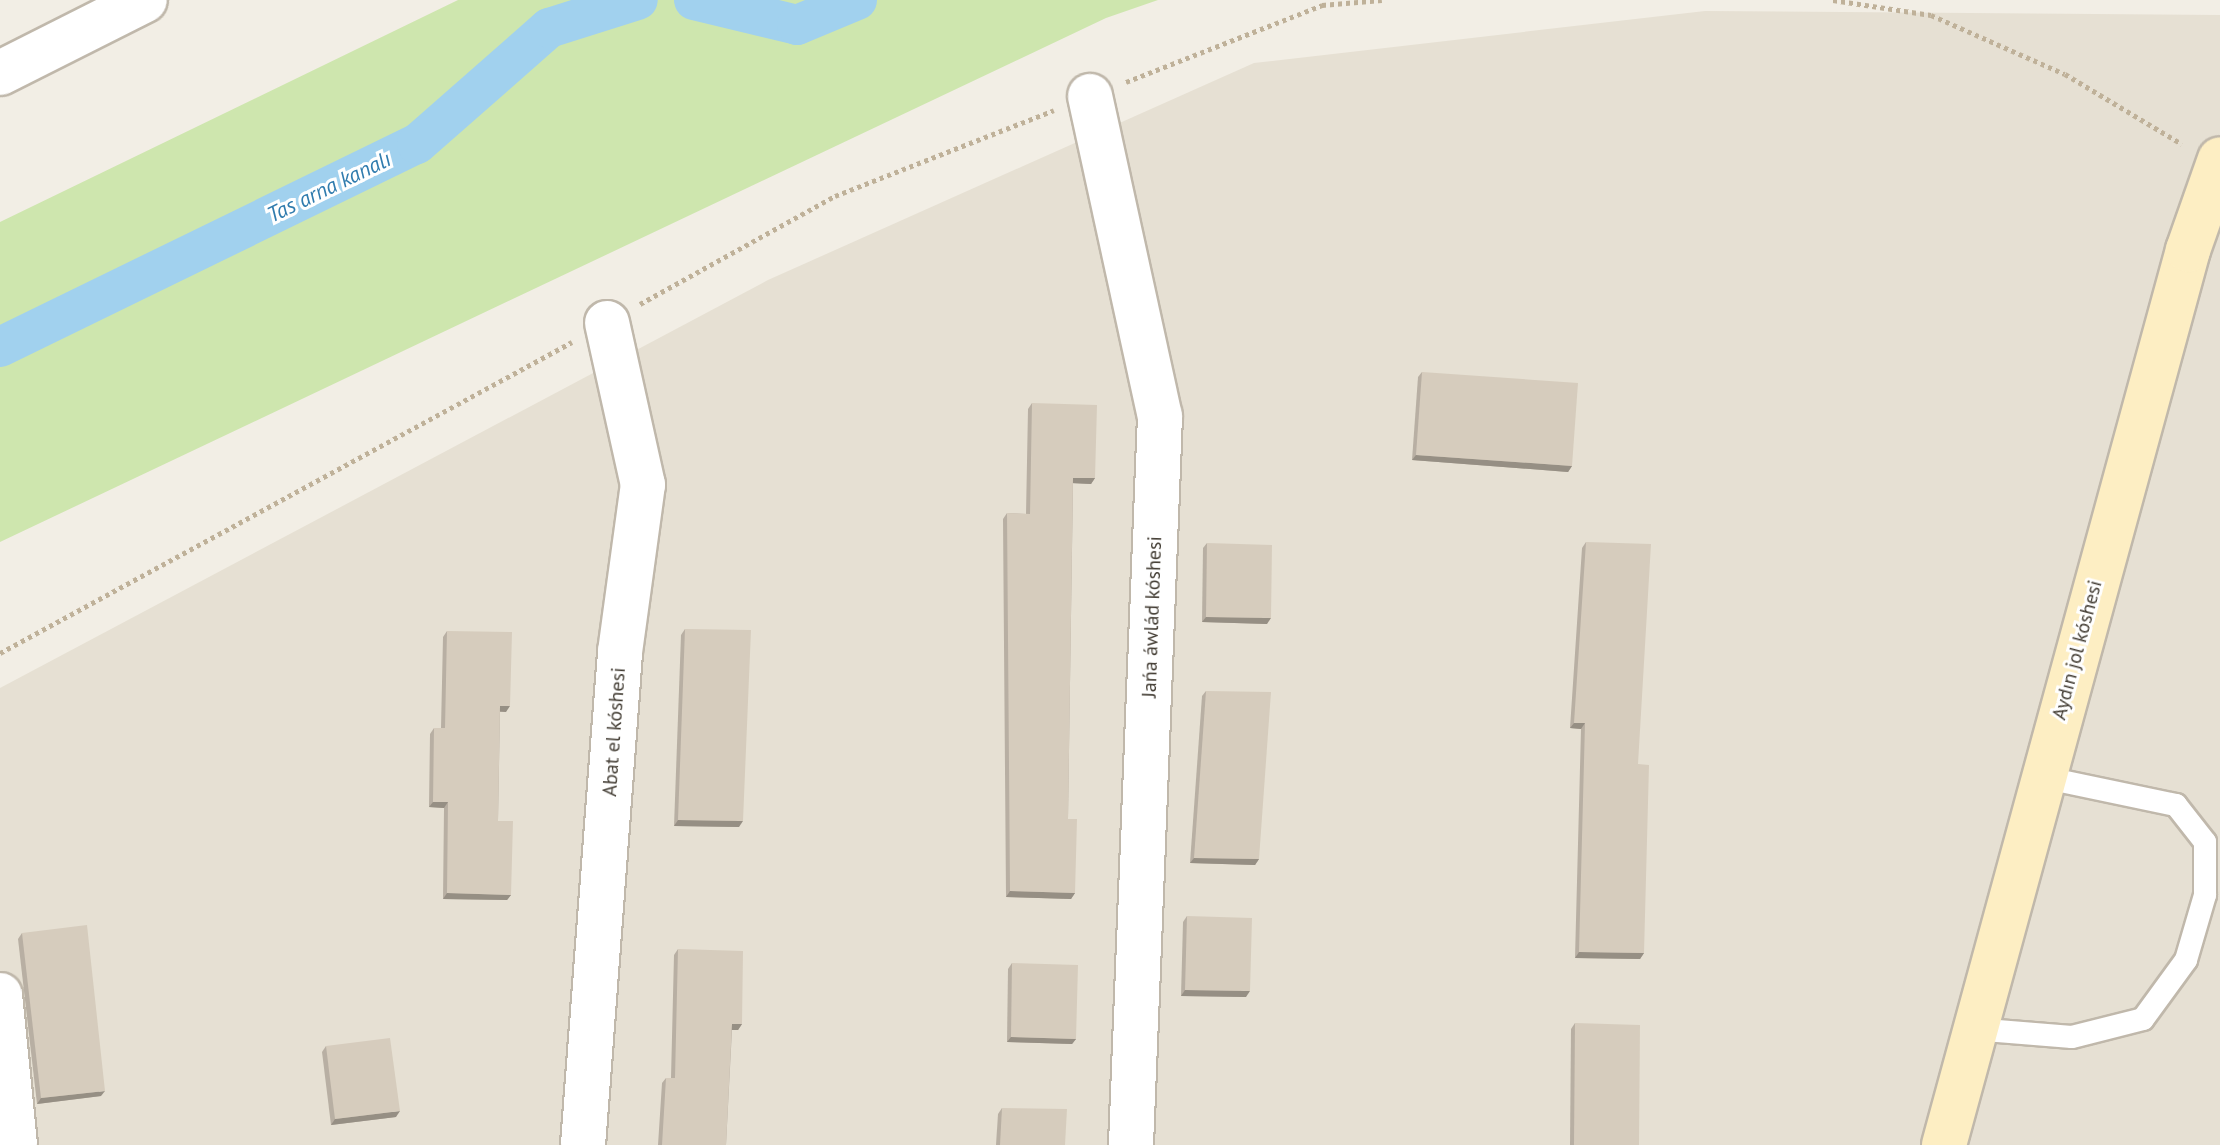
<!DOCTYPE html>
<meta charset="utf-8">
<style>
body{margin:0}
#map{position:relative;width:2220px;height:1145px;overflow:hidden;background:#f2eee5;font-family:"PT Sans",sans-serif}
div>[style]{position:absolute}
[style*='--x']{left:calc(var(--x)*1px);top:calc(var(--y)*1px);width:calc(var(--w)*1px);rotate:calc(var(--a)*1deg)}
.residential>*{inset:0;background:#e6e0d3}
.green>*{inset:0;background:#cee6ae}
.canal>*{height:40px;margin:-20px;padding:0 20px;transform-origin:20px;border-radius:20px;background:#a1d1ee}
.path>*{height:5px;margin-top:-2.5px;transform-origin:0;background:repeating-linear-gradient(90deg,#bfb199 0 4px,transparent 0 8px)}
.roads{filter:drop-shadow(2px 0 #c0b8ab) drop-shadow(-2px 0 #c0b8ab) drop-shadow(0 2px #c0b8ab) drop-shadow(0 -2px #c0b8ab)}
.lane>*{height:22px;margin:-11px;padding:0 11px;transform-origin:11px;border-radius:11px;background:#fff}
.street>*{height:44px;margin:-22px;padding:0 22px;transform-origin:22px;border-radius:22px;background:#fff}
.secondary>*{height:44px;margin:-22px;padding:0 22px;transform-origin:22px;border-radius:22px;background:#fdeec3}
.wall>*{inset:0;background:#b8afa3}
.shaded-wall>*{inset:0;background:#968f84}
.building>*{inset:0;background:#d6ccbd}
span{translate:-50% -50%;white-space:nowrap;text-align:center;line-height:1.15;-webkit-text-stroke:6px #fff;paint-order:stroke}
.street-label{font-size:20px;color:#443e35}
.water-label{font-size:22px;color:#307cae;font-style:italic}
</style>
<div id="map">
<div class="residential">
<i style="clip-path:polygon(1705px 11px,2220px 15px,2220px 1145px,0 1145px,0 688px,768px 280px,1254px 63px)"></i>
</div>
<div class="green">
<i style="clip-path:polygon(458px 0,1158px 0,1106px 18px,0 542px,0 222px)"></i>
</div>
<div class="canal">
<i style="--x:694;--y:0;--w:106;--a:13.6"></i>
<i style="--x:797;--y:25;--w:65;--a:-22.6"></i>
<i style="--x:0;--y:347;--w:464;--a:-26"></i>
<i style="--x:417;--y:144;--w:176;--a:-41.3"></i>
<i style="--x:549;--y:28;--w:93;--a:-17.5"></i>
</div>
<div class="path">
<i style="--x:1833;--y:0;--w:99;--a:8.7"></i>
<i style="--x:1931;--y:15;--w:146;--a:23.8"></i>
<i style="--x:2065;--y:74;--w:136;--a:30.9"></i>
<i style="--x:1126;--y:82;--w:211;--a:-21.4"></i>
<i style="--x:1322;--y:5;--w:60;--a:-4.8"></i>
<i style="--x:640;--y:304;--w:223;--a:-29"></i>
<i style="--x:835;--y:196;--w:235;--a:-21.4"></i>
<i style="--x:0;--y:653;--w:651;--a:-28.53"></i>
</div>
<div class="roads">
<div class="lane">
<i style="--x:1973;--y:1029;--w:99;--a:4.6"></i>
<i style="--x:2072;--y:1037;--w:73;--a:-14.2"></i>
<i style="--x:2143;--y:1019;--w:73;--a:-53.9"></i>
<i style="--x:2186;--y:960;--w:68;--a:-73.7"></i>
<i style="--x:2205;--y:895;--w:53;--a:-90"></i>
<i style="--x:2205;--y:842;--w:47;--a:-128.1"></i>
<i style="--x:2176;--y:805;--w:137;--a:-168.2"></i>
</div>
<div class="street">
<i style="--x:0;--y:73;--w:162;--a:-26.7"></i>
<i style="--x:1090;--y:96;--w:328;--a:77.7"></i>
<i style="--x:1160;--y:416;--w:730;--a:92.28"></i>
<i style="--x:0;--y:995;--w:151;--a:84.3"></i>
<i style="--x:583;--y:1145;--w:494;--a:-85.7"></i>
<i style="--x:620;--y:652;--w:169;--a:-82.2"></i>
<i style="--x:643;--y:485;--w:166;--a:-102.5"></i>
</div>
<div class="secondary">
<i style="--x:1944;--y:1145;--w:928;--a:-74.75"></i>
<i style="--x:2188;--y:250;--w:96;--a:-70.6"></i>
</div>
</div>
<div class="wall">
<i style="clip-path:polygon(1422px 372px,1572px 466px,1568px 472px,1412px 460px,1418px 377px)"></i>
<i style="clip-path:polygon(1032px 403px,1095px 478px,1091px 484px,1073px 483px,1068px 819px,1075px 893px,1071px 899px,1006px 897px,1003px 519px,1007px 513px,1026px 514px,1028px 409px)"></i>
<i style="clip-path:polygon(1586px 542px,1638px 764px,1644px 953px,1640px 959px,1575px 958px,1581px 729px,1570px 728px,1582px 548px)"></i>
<i style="clip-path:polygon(1207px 543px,1267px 624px,1202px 622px,1203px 548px)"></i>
<i style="clip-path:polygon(685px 629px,739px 827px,674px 826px,681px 635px)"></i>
<i style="clip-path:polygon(447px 631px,506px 712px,500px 712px,498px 821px,511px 895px,507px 900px,443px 899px,444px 808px,429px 807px,430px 734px,434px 728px,441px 728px,443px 637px)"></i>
<i style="clip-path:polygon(1206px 691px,1259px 859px,1255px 865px,1190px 863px,1202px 696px)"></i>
<i style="clip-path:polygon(1187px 916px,1246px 997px,1181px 996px,1183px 922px)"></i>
<i style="clip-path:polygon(22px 933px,101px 1096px,37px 1104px,18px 939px)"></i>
<i style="clip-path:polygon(678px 949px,742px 1024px,738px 1030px,732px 1030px,726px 1145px,658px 1145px,662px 1083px,666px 1078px,671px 1078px,674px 955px)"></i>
<i style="clip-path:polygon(1012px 963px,1076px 1039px,1072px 1044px,1007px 1042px,1008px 969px)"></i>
<i style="clip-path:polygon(1575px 1023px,1639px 1145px,1570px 1145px,1571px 1029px)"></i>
<i style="clip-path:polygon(326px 1046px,396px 1117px,331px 1125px,322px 1052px)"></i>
<i style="clip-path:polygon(1002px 1108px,1065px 1145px,996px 1145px,998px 1114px)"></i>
</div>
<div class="shaded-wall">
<i style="clip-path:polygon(1416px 455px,1572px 466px,1568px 472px,1412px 460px)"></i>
<i style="clip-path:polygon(1073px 478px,1095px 478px,1091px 484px,1069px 483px)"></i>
<i style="clip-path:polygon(1206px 617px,1271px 618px,1267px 624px,1202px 622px)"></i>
<i style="clip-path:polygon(500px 706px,510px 706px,506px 712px,496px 711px)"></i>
<i style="clip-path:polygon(1574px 723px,1585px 723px,1581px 729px,1570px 728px)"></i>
<i style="clip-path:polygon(433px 802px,448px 802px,444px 808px,429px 807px)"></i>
<i style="clip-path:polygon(678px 820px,743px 821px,739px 827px,674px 826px)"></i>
<i style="clip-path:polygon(1194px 858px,1259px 859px,1255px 865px,1190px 863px)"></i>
<i style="clip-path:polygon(1010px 891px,1075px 893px,1071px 899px,1006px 897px)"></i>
<i style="clip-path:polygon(447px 893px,511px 895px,507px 900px,443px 899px)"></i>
<i style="clip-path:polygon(1579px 952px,1644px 953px,1640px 959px,1575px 958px)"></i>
<i style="clip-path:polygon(1185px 990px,1250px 991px,1246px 997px,1181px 996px)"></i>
<i style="clip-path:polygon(732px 1024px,742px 1024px,738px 1030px,728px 1030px)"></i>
<i style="clip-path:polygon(1011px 1037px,1076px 1039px,1072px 1044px,1007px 1042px)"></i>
<i style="clip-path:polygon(105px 1091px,101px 1096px,37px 1104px,41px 1098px)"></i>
<i style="clip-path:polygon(400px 1111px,396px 1117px,331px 1125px,335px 1119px)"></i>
</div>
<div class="building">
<i style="clip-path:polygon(1422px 372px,1578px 383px,1572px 466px,1416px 455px)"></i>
<i style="clip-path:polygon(1032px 403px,1097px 405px,1095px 478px,1073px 478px,1068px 819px,1077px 819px,1075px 893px,1010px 891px,1007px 513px,1030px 514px)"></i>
<i style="clip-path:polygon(1586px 542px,1651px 544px,1638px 764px,1649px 765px,1644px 953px,1579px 952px,1585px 723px,1574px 723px)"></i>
<i style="clip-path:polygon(1207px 543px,1272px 545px,1271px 618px,1206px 617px)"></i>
<i style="clip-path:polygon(685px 629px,751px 630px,743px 821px,678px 820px)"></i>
<i style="clip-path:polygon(447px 631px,512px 632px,510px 706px,500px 706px,498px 821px,513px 821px,511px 895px,447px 893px,448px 802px,433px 802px,434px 728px,445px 728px)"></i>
<i style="clip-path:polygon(1206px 691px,1271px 692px,1259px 859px,1194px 858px)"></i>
<i style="clip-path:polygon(1187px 916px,1252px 918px,1250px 991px,1185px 990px)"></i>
<i style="clip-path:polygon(87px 925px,105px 1091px,41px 1098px,22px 933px)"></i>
<i style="clip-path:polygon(678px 949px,743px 951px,742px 1024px,732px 1024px,726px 1145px,662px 1145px,666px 1078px,675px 1078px)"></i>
<i style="clip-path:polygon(1012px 963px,1078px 965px,1076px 1039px,1011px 1037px)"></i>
<i style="clip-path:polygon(1575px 1023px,1640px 1025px,1639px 1145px,1574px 1145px)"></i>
<i style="clip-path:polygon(390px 1038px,400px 1111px,335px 1119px,326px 1046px)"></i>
<i style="clip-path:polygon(1002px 1108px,1067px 1109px,1065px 1145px,1000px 1145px)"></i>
</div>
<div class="street-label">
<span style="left:1152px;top:617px;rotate:-88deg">Jańa áwlád kóshesi</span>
<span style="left:2077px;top:650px;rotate:-75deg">Aydın jol kóshesi</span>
<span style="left:614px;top:732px;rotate:-86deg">Abat el kóshesi</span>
</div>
<div class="water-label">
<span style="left:329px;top:187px;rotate:-26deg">Tas arna kanalı</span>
</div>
</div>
